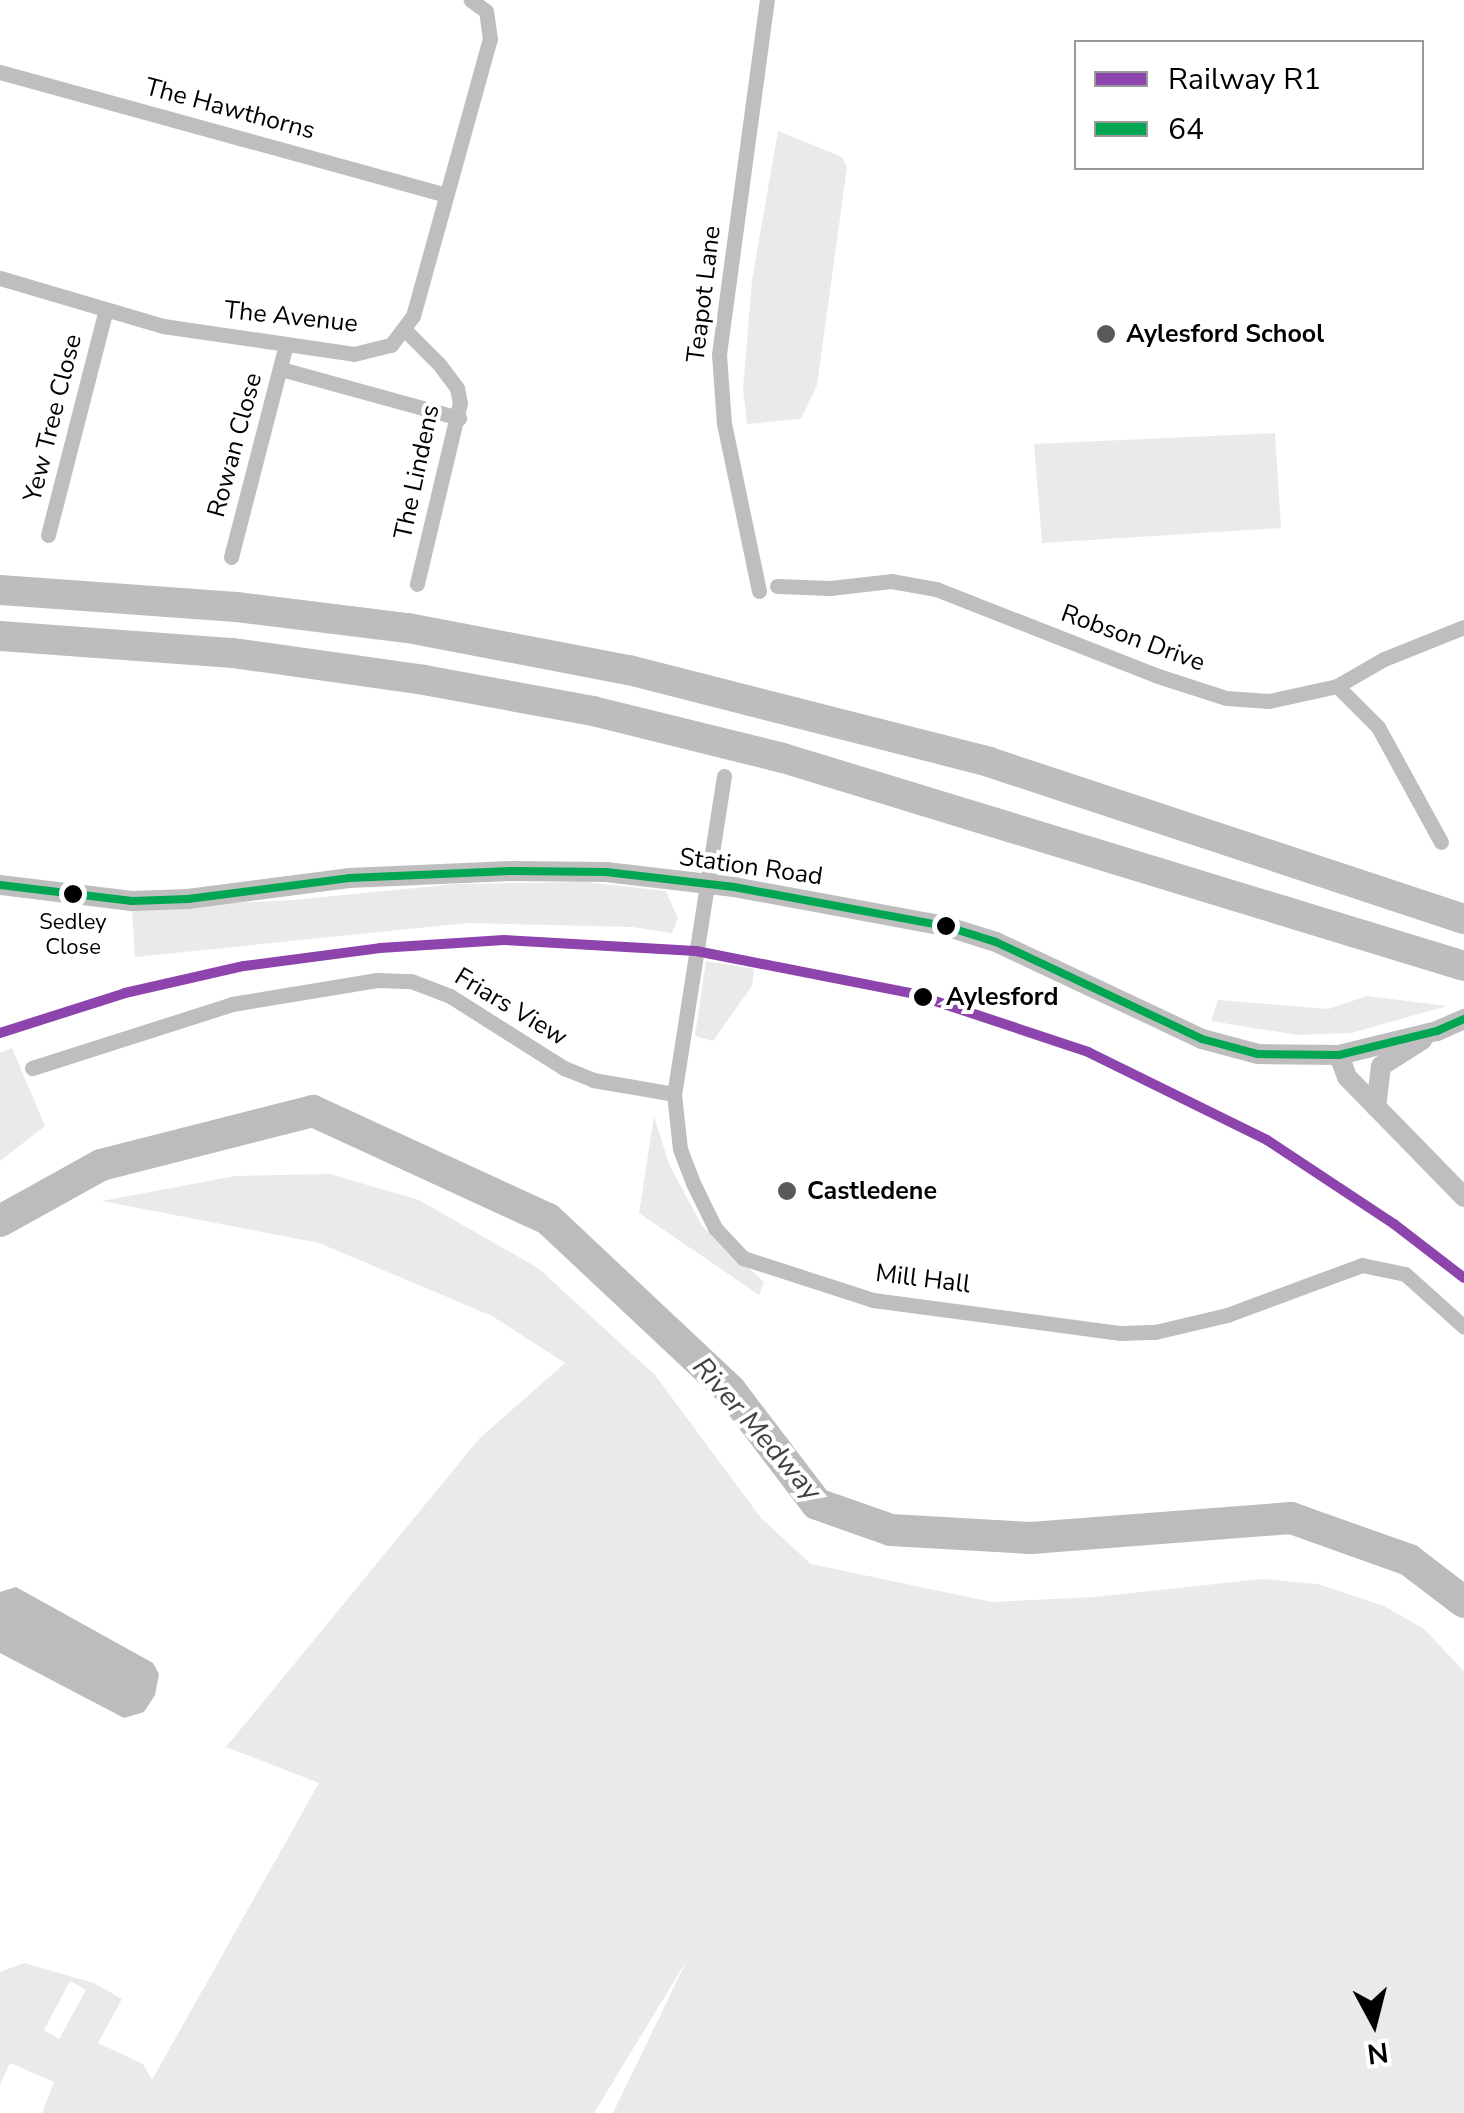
<!DOCTYPE html>
<style>
body{margin:0}
#map{position:relative;width:1464px;height:2113px;overflow:hidden;background:#fff;font-family:"Nunito Sans",sans-serif}
div>[style]{position:absolute}
[style*='--x']{left:calc(var(--x)*1px);top:calc(var(--y)*1px);width:calc(var(--w)*1px);rotate:calc(var(--a)*1deg)}
.green>*{inset:0;background:#eaeaea}
.water>*{inset:0;background:#bcbcbc}
.river>*{height:32px;margin:-16px;padding:0 16px;transform-origin:16px;border-radius:16px;background:#bcbcbc}
.minor>*{height:15px;margin:-7.5px;padding:0 7.5px;transform-origin:7.5px;border-radius:7.5px;background:#bebebe}
.tertiary>*{height:20px;margin:-10px;padding:0 10px;transform-origin:10px;border-radius:10px;background:#bebebe}
.motorway>*{height:30px;margin:-15px;padding:0 15px;transform-origin:15px;border-radius:15px;background:#bdbdbd}
.bus-1>*{height:8px;margin:-4px;padding:0 4px;transform-origin:4px;border-radius:4px;background:#00a651}
.rail-1>*{height:10px;margin:-5px;padding:0 5px;transform-origin:5px;border-radius:5px;background:#8e44ad}
.dots>*{width:28px;height:28px;translate:-50% -50%;box-sizing:border-box;border:5px solid #fff;border-radius:50%}
span{translate:-50% -50%;white-space:nowrap;text-align:center;line-height:1.15;-webkit-text-stroke:8px #fff;paint-order:stroke}
.bus-label{font-size:22px;color:#000}
.street-label{font-size:25px;color:#000}
.poi-label{font-size:25px;color:#000;font-weight:700}
.left{translate:0 -50%;text-align:left}
.stop-label{font-size:25px;color:#000;font-weight:700}
.water-label{font-size:28px;color:#404040;font-style:italic}
.legend{position:absolute;left:1074px;top:40px;width:350px;height:130px;box-sizing:border-box;background:#fff;border:2px solid #999;margin:0;padding:12px 18px;list-style:none;font-size:30px;color:#000}
.legend li{display:flex;align-items:center;gap:20px;height:50px}
.legend b{width:50px;border:2px solid #999}
.north{position:absolute;left:1324px;top:1973px;width:100px;height:100px;-webkit-text-stroke:8px #fff;paint-order:stroke;rotate:173deg;font-size:28px;font-weight:700;line-height:40px;text-align:center;color:#000}
.north::after{content:'';display:block;margin:auto;width:35px;height:45px;background:#000;clip-path:polygon(50% 0,100% 100%,50% 72%,0 100%)}
</style>
<div id="map">
<div class="green">
<i style="clip-path:polygon(778px 131px,842px 157px,847px 167px,817px 385px,801px 419px,747px 424px,743px 389px,752px 280px)"></i>
<i style="clip-path:polygon(1275px 433px,1281px 528px,1042px 543px,1034px 444px)"></i>
<i style="clip-path:polygon(585px 882px,666px 891px,678px 918px,672px 933px,632px 927px,468px 923px,135px 957px,132px 908px,293px 900px,456px 884px)"></i>
<i style="clip-path:polygon(706px 961px,754px 969px,752px 986px,713px 1041px,695px 1036px)"></i>
<i style="clip-path:polygon(1367px 996px,1447px 1006px,1351px 1033px,1297px 1035px,1211px 1021px,1218px 1000px,1328px 1009px)"></i>
<i style="clip-path:polygon(12px 1048px,45px 1126px,0 1161px,0 1053px)"></i>
<i style="clip-path:polygon(654px 1116px,669px 1164px,702px 1226px,764px 1282px,759px 1295px,639px 1213px)"></i>
<i style="clip-path:polygon(evenodd,330px 1174px,419px 1200px,538px 1268px,655px 1375px,761px 1518px,811px 1564px,992px 1602px,1095px 1597px,1261px 1579px,1318px 1584px,1384px 1606px,1424px 1629px,1464px 1671px,1464px 2113px,613px 2113px,687px 1960px,594px 2113px,42px 2113px,54px 2082px,10px 2063px,0 2085px,0 1972px,24px 1963px,94px 1983px,122px 1999px,98px 2043px,143px 2064px,152px 2080px,319px 1783px,226px 1747px,479px 1439px,565px 1363px,492px 1316px,319px 1243px,102px 1201px,235px 1176px,330px 1174px,70px 1981px,86px 1990px,59px 2039px,44px 2030px,70px 1981px)"></i>
</div>
<div class="water">
<i style="clip-path:polygon(16px 1587px,153px 1663px,159px 1674px,155px 1695px,144px 1712px,124px 1718px,0 1653px,0 1592px)"></i>
</div>
<div class="river">
<i style="--x:0;--y:1221;--w:115;--a:-29"></i>
<i style="--x:101;--y:1165;--w:219;--a:-14.3"></i>
<i style="--x:313;--y:1111;--w:259;--a:24.7"></i>
<i style="--x:548;--y:1219;--w:250;--a:43.2"></i>
<i style="--x:730;--y:1390;--w:143;--a:52.7"></i>
<i style="--x:817;--y:1504;--w:78;--a:19.4"></i>
<i style="--x:891;--y:1530;--w:140;--a:3.3"></i>
<i style="--x:1031;--y:1538;--w:261;--a:-4.4"></i>
<i style="--x:1291;--y:1518;--w:125;--a:19.6"></i>
<i style="--x:1409;--y:1560;--w:69;--a:37.4"></i>
</div>
<div class="minor">
<i style="--x:0;--y:72;--w:463;--a:15.4"></i>
<i style="--x:0;--y:278;--w:170;--a:16.4"></i>
<i style="--x:163;--y:326;--w:193;--a:8.3"></i>
<i style="--x:354;--y:354;--w:38;--a:-14"></i>
<i style="--x:391;--y:345;--w:36;--a:-53"></i>
<i style="--x:413;--y:316;--w:288;--a:-74.5"></i>
<i style="--x:490;--y:39;--w:28;--a:-98"></i>
<i style="--x:486;--y:11;--w:19;--a:-144"></i>
<i style="--x:405;--y:330;--w:48;--a:45"></i>
<i style="--x:439;--y:364;--w:30;--a:53"></i>
<i style="--x:457;--y:388;--w:15;--a:79"></i>
<i style="--x:460;--y:403;--w:186;--a:103.4"></i>
<i style="--x:281;--y:369;--w:185;--a:15.4"></i>
<i style="--x:48;--y:535;--w:229;--a:-75.6"></i>
<i style="--x:231;--y:557;--w:219;--a:-75.5"></i>
<i style="--x:777;--y:586;--w:53;--a:2.2"></i>
<i style="--x:830;--y:588;--w:61;--a:-6.5"></i>
<i style="--x:891;--y:581;--w:46;--a:10.1"></i>
<i style="--x:936;--y:589;--w:235;--a:21.4"></i>
<i style="--x:1155;--y:675;--w:75;--a:17.9"></i>
<i style="--x:1226;--y:698;--w:43;--a:4"></i>
<i style="--x:1269;--y:701;--w:70;--a:-12.4"></i>
<i style="--x:1337;--y:686;--w:54;--a:-29.9"></i>
<i style="--x:1384;--y:659;--w:86;--a:-21.8"></i>
<i style="--x:759;--y:591;--w:171;--a:-101.8"></i>
<i style="--x:724;--y:424;--w:70;--a:-94.1"></i>
<i style="--x:719;--y:354;--w:357;--a:-82.3"></i>
<i style="--x:1337;--y:686;--w:58;--a:45"></i>
<i style="--x:1378;--y:727;--w:131;--a:61.3"></i>
<i style="--x:724;--y:776;--w:322;--a:98.9"></i>
<i style="--x:674;--y:1094;--w:55;--a:83.8"></i>
<i style="--x:680;--y:1149;--w:36;--a:69"></i>
<i style="--x:693;--y:1183;--w:50;--a:63.9"></i>
<i style="--x:715;--y:1228;--w:41;--a:47"></i>
<i style="--x:743;--y:1258;--w:137;--a:17.9"></i>
<i style="--x:873;--y:1300;--w:250;--a:7.6"></i>
<i style="--x:1121;--y:1333;--w:34;--a:-2"></i>
<i style="--x:1155;--y:1332;--w:74;--a:-13.3"></i>
<i style="--x:1227;--y:1315;--w:144;--a:-20.3"></i>
<i style="--x:1362;--y:1265;--w:44;--a:11.8"></i>
<i style="--x:1405;--y:1274;--w:79;--a:41.9"></i>
<i style="--x:32;--y:1068;--w:210;--a:-17.7"></i>
<i style="--x:232;--y:1004;--w:147;--a:-9.4"></i>
<i style="--x:377;--y:980;--w:34;--a:2"></i>
<i style="--x:411;--y:981;--w:42;--a:21"></i>
<i style="--x:450;--y:996;--w:135;--a:32.3"></i>
<i style="--x:564;--y:1068;--w:31;--a:22"></i>
<i style="--x:593;--y:1080;--w:82;--a:9.8"></i>
</div>
<div class="tertiary">
<i style="--x:0;--y:885;--w:133;--a:6.9"></i>
<i style="--x:132;--y:901;--w:56;--a:-2"></i>
<i style="--x:188;--y:899;--w:162;--a:-7.4"></i>
<i style="--x:349;--y:878;--w:163;--a:-2.5"></i>
<i style="--x:512;--y:871;--w:94;--a:0.6"></i>
<i style="--x:606;--y:872;--w:129;--a:6.7"></i>
<i style="--x:734;--y:887;--w:215;--a:10.5"></i>
<i style="--x:945;--y:926;--w:53;--a:17.4"></i>
<i style="--x:996;--y:942;--w:228;--a:25.2"></i>
<i style="--x:1202;--y:1039;--w:58;--a:15"></i>
<i style="--x:1258;--y:1054;--w:81;--a:0.7"></i>
<i style="--x:1339;--y:1055;--w:101;--a:-13.8"></i>
<i style="--x:1437;--y:1031;--w:30;--a:-24"></i>
<i style="--x:1339;--y:1055;--w:23;--a:70"></i>
<i style="--x:1347;--y:1077;--w:168;--a:45.7"></i>
<i style="--x:1376;--y:1107;--w:41;--a:-83"></i>
<i style="--x:1381;--y:1066;--w:49;--a:-32.4"></i>
</div>
<div class="motorway">
<i style="--x:0;--y:590;--w:237;--a:4.1"></i>
<i style="--x:236;--y:607;--w:173;--a:7"></i>
<i style="--x:408;--y:628;--w:225;--a:10.8"></i>
<i style="--x:629;--y:670;--w:372;--a:14.3"></i>
<i style="--x:989;--y:762;--w:500;--a:18.29"></i>
<i style="--x:0;--y:636;--w:234;--a:4.2"></i>
<i style="--x:233;--y:653;--w:193;--a:8"></i>
<i style="--x:424;--y:680;--w:172;--a:10.4"></i>
<i style="--x:593;--y:711;--w:196;--a:13.9"></i>
<i style="--x:783;--y:758;--w:712;--a:16.98"></i>
</div>
<div class="bus-1">
<i style="--x:0;--y:885;--w:133;--a:6.9"></i>
<i style="--x:132;--y:901;--w:56;--a:-2"></i>
<i style="--x:188;--y:899;--w:162;--a:-7.4"></i>
<i style="--x:349;--y:878;--w:163;--a:-2.5"></i>
<i style="--x:512;--y:871;--w:94;--a:0.6"></i>
<i style="--x:606;--y:872;--w:129;--a:6.7"></i>
<i style="--x:734;--y:887;--w:215;--a:10.5"></i>
<i style="--x:945;--y:926;--w:53;--a:17.4"></i>
<i style="--x:996;--y:942;--w:228;--a:25.2"></i>
<i style="--x:1202;--y:1039;--w:58;--a:15"></i>
<i style="--x:1258;--y:1054;--w:81;--a:0.7"></i>
<i style="--x:1339;--y:1055;--w:101;--a:-13.8"></i>
<i style="--x:1437;--y:1031;--w:30;--a:-24"></i>
</div>
<div class="rail-1">
<i style="--x:0;--y:1033;--w:131;--a:-17.7"></i>
<i style="--x:125;--y:993;--w:122;--a:-12.8"></i>
<i style="--x:244;--y:966;--w:137;--a:-7.5"></i>
<i style="--x:380;--y:948;--w:124;--a:-3.7"></i>
<i style="--x:504;--y:940;--w:192;--a:3.3"></i>
<i style="--x:696;--y:951;--w:219;--a:11.1"></i>
<i style="--x:911;--y:993;--w:187;--a:18.4"></i>
<i style="--x:1088;--y:1052;--w:199;--a:26.2"></i>
<i style="--x:1267;--y:1140;--w:152;--a:33.5"></i>
<i style="--x:1394;--y:1224;--w:88;--a:37.6"></i>
</div>
<div class="dots">
<i style="left:1106px;top:334px;background:#595959"></i>
<i style="left:73px;top:894px;background:#000"></i>
<i style="left:946px;top:926px;background:#000"></i>
<i style="left:923px;top:997px;background:#000"></i>
<i style="left:787px;top:1191px;background:#595959"></i>
</div>
<div class="bus-label">
<span style="left:73px;top:935px">Sedley<br>Close</span>
</div>
<div class="street-label">
<span style="left:230px;top:109px;rotate:15deg">The Hawthorns</span>
<span style="left:704px;top:294px;rotate:-83deg">Teapot Lane</span>
<span style="left:291px;top:317px;rotate:6deg">The Avenue</span>
<span style="left:53px;top:418px;rotate:-76deg">Yew Tree Close</span>
<span style="left:235px;top:445px;rotate:-75deg">Rowan Close</span>
<span style="left:417px;top:472px;rotate:-78deg">The Lindens</span>
<span style="left:1133px;top:638px;rotate:20deg">Robson Drive</span>
<span style="left:751px;top:867px;rotate:8deg">Station Road</span>
<span style="left:511px;top:1007px;rotate:31deg">Friars View</span>
<span style="left:923px;top:1279px;rotate:7deg">Mill Hall</span>
</div>
<div class="poi-label">
<span class="left" style="left:1126px;top:334px">Aylesford School</span>
<span class="left" style="left:807px;top:1191px">Castledene</span>
</div>
<div class="stop-label">
<span class="left" style="left:946px;top:997px">Aylesford</span>
</div>
<div class="water-label">
<span style="left:757px;top:1429px;rotate:49deg">River Medway</span>
</div>
<ul class="legend">
<li><b style="height:12px;background:#8e44ad"></b>Railway R1</li>
<li><b style="height:12px;background:#00a651"></b>64</li>
</ul>
<div class="north">N</div>
</div>
